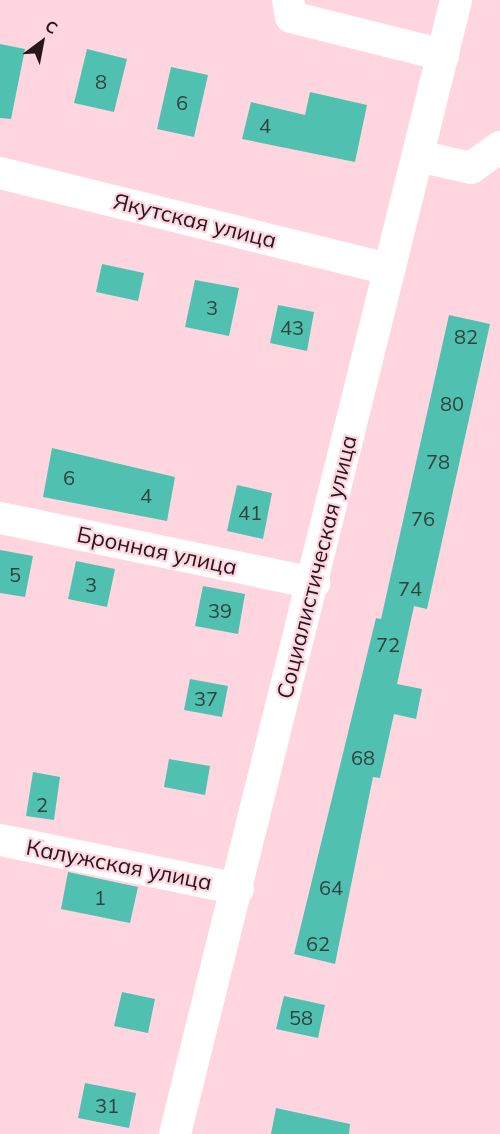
<!DOCTYPE html>
<meta charset="utf-8">
<style>
body{margin:0}
#map{position:relative;width:500px;height:1134px;overflow:hidden;background:#ffd5df;font-family:Mulish,sans-serif}
div>[style]{position:absolute}
[style*='--x']{left:calc(var(--x)*1px);top:calc(var(--y)*1px);width:calc(var(--w)*1px);rotate:calc(var(--a)*1deg)}
.building>*{inset:0;background:#50c1b1}
.minor>*{height:32px;margin:-16px;padding:0 16px;transform-origin:16px;border-radius:16px;background:#fff}
span{translate:-50% -50%;white-space:nowrap;text-align:center;line-height:1.15;-webkit-text-stroke:4.5px #ffd5df;paint-order:stroke}
.number-label{font-size:20px;color:#314140}
.number-label span{-webkit-text-stroke-width:0}
.street-label{font-size:22px;color:#27161b}
.north{position:absolute;left:12px;top:12px;width:60px;height:60px;-webkit-text-stroke:4px #ffd5df;paint-order:stroke;rotate:32deg;font-size:16px;font-weight:700;line-height:24px;text-align:center;color:#27161b}
.north::after{content:'';display:block;margin:auto;width:21px;height:27px;background:#27161b;clip-path:polygon(50% 0,100% 100%,50% 72%,0 100%)}
</style>
<div id="map">
<div class="building">
<i style="clip-path:polygon(0 44px,25px 49px,11px 119px,0 118px)"></i>
<i style="clip-path:polygon(87px 49px,127px 59px,114px 112px,74px 103px)"></i>
<i style="clip-path:polygon(171px 67px,208px 75px,194px 137px,157px 129px)"></i>
<i style="clip-path:polygon(310px 92px,367px 105px,355px 162px,242px 139px,251px 102px,305px 115px)"></i>
<i style="clip-path:polygon(102px 264px,144px 273px,138px 301px,96px 292px)"></i>
<i style="clip-path:polygon(195px 280px,239px 288px,229px 336px,185px 327px)"></i>
<i style="clip-path:polygon(278px 305px,314px 312px,307px 351px,270px 343px)"></i>
<i style="clip-path:polygon(449px 315px,490px 324px,427px 609px,414px 606px,397px 684px,422px 689px,416px 719px,394px 714px,380px 778px,373px 777px,335px 964px,294px 954px,376px 618px,381px 619px)"></i>
<i style="clip-path:polygon(52px 448px,175px 477px,167px 521px,43px 497px)"></i>
<i style="clip-path:polygon(237px 485px,272px 493px,263px 539px,227px 531px)"></i>
<i style="clip-path:polygon(0 550px,33px 556px,25px 597px,0 593px)"></i>
<i style="clip-path:polygon(76px 561px,115px 569px,107px 607px,68px 599px)"></i>
<i style="clip-path:polygon(203px 586px,245px 594px,238px 634px,195px 626px)"></i>
<i style="clip-path:polygon(190px 679px,228px 686px,222px 717px,184px 710px)"></i>
<i style="clip-path:polygon(169px 759px,210px 766px,205px 795px,164px 787px)"></i>
<i style="clip-path:polygon(33px 772px,60px 777px,54px 820px,26px 816px)"></i>
<i style="clip-path:polygon(68px 872px,138px 887px,130px 923px,61px 909px)"></i>
<i style="clip-path:polygon(122px 992px,155px 999px,148px 1033px,114px 1026px)"></i>
<i style="clip-path:polygon(284px 996px,325px 1005px,318px 1038px,276px 1029px)"></i>
<i style="clip-path:polygon(85px 1083px,136px 1093px,129px 1128px,78px 1118px)"></i>
<i style="clip-path:polygon(276px 1108px,350px 1124px,349px 1134px,271px 1134px)"></i>
</div>
<div class="minor">
<i style="--x:288;--y:0;--w:17;--a:80"></i>
<i style="--x:291;--y:17;--w:157;--a:14"></i>
<i style="--x:418;--y:156;--w:54;--a:12.8"></i>
<i style="--x:471;--y:168;--w:36;--a:-36"></i>
<i style="--x:0;--y:173;--w:401;--a:13.9"></i>
<i style="--x:0;--y:518;--w:321;--a:11.7"></i>
<i style="--x:0;--y:840;--w:243;--a:11.6"></i>
<i style="--x:175;--y:1134;--w:1168;--a:-76.08"></i>
</div>
<div class="number-label">
<span style="left:101px;top:81px">8</span>
<span style="left:182px;top:102px">6</span>
<span style="left:265px;top:125px">4</span>
<span style="left:212px;top:307px">3</span>
<span style="left:292px;top:327px">43</span>
<span style="left:466px;top:336px">82</span>
<span style="left:452px;top:403px">80</span>
<span style="left:438px;top:461px">78</span>
<span style="left:69px;top:477px">6</span>
<span style="left:146px;top:495px">4</span>
<span style="left:250px;top:512px">41</span>
<span style="left:423px;top:518px">76</span>
<span style="left:15px;top:574px">5</span>
<span style="left:91px;top:584px">3</span>
<span style="left:410px;top:588px">74</span>
<span style="left:220px;top:610px">39</span>
<span style="left:388px;top:644px">72</span>
<span style="left:206px;top:698px">37</span>
<span style="left:363px;top:757px">68</span>
<span style="left:42px;top:804px">2</span>
<span style="left:331px;top:887px">64</span>
<span style="left:100px;top:897px">1</span>
<span style="left:318px;top:943px">62</span>
<span style="left:301px;top:1017px">58</span>
<span style="left:107px;top:1105px">31</span>
</div>
<div class="street-label">
<span style="left:195px;top:221px;rotate:14deg">Якутская улица</span>
<span style="left:157px;top:551px;rotate:12deg">Бронная улица</span>
<span style="left:317px;top:567px;rotate:-76deg">Социалистическая улица</span>
<span style="left:119px;top:865px;rotate:11deg">Калужская улица</span>
</div>
<div class="north">С</div>
</div>
